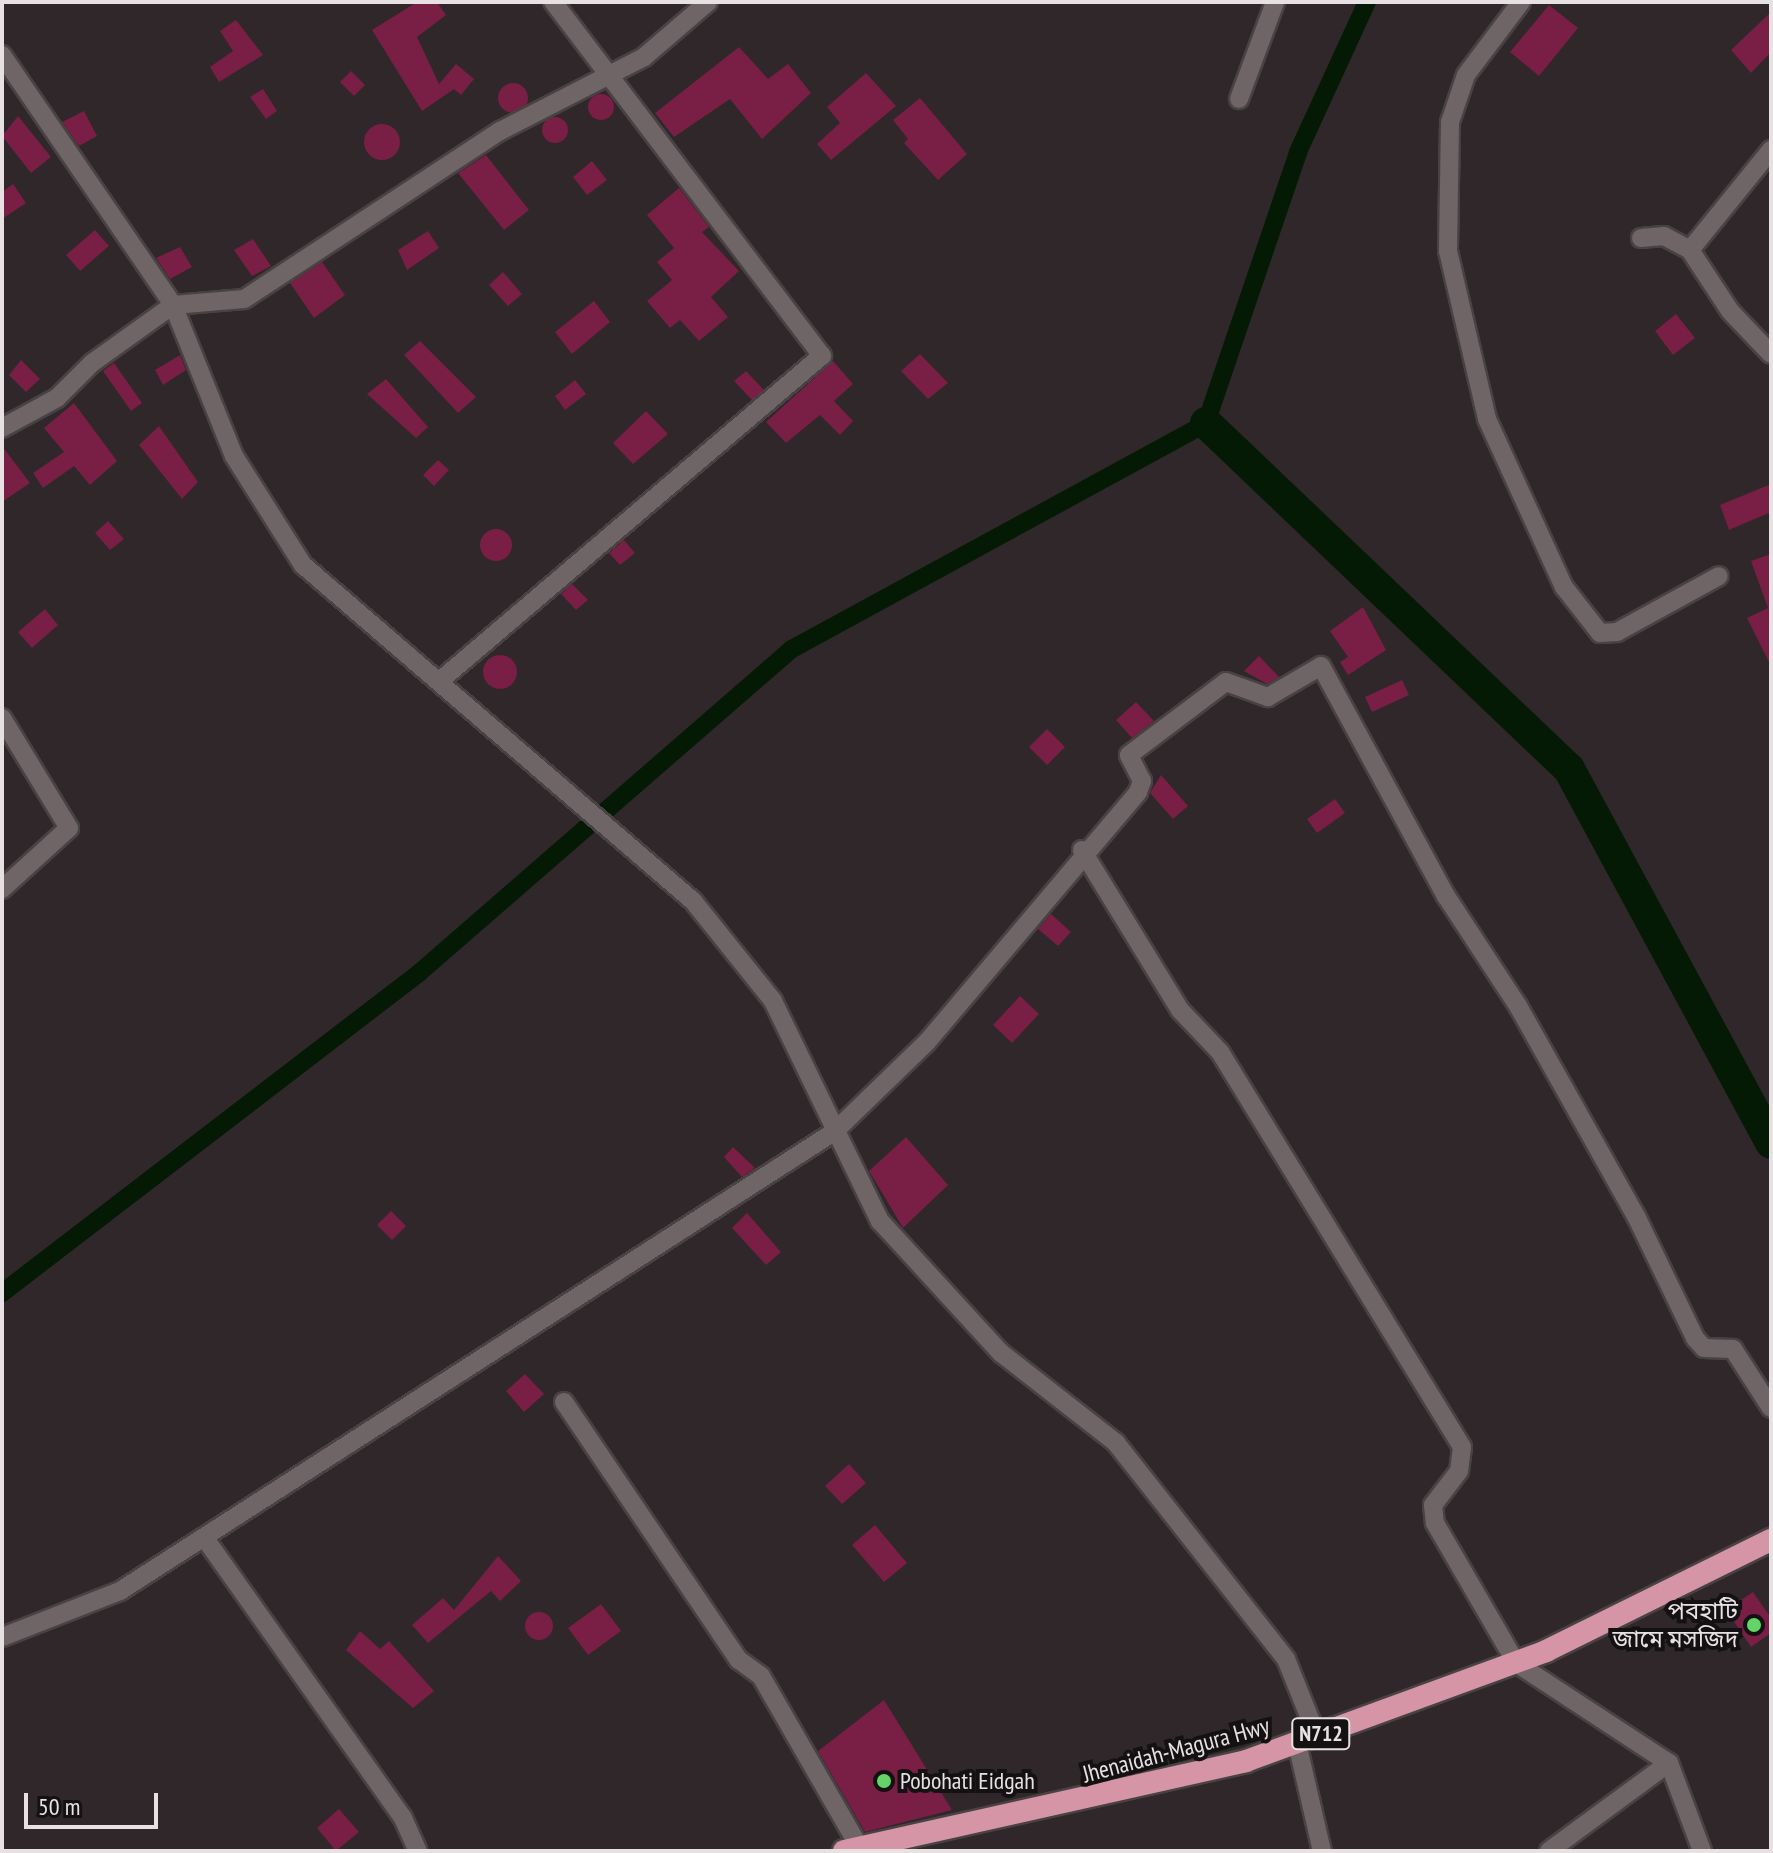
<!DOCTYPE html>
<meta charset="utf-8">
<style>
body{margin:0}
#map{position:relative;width:1773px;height:1853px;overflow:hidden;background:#2f2729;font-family:"PT Sans Narrow","Noto Sans Bengali",sans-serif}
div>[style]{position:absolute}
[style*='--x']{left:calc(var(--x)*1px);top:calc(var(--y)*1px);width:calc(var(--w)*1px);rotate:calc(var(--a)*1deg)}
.canal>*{height:18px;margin:-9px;padding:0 9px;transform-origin:9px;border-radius:9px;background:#041a05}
.river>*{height:32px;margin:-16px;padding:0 16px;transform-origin:16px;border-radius:16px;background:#041a05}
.building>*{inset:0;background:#791e44}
.round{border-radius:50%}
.roads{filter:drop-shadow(2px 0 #494244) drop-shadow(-2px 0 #494244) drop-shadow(0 2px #494244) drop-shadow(0 -2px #494244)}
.minor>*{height:18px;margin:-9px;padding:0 9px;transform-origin:9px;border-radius:9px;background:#6f6567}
.trunk>*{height:22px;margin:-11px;padding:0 11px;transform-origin:11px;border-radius:11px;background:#d694a7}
.dots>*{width:22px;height:22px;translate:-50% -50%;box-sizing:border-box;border:4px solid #141112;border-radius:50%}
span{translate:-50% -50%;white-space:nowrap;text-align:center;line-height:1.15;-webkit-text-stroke:8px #141112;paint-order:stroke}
.shield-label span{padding:2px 6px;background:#141112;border:2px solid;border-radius:6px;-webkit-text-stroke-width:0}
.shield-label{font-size:22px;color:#e7e1e3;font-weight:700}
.poi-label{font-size:24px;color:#e7e1e3}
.right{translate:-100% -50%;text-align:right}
.left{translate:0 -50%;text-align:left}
.street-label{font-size:24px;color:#e7e1e3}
.frame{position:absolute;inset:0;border:4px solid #e7e1e3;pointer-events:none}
.scale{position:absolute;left:24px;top:1793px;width:134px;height:36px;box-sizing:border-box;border:4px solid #e7e1e3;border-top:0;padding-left:10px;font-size:24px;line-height:28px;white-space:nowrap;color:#e7e1e3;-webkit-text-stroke:6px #141112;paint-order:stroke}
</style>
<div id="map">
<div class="canal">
<i style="--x:2;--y:1293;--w:526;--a:-37.5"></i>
<i style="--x:419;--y:973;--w:494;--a:-41"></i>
<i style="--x:792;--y:649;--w:472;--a:-28.6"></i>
<i style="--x:1206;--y:423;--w:286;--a:-71.2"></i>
<i style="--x:1298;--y:152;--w:165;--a:-65.3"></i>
</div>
<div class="river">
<i style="--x:1206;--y:423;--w:501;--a:43.63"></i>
<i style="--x:1569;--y:769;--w:425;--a:61.6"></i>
</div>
<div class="building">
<i style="clip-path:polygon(417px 2px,437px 2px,446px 15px,417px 37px,439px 84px,456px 64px,474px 79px,461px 95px,454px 89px,422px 111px,372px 30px)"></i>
<i style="clip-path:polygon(1549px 5px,1578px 28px,1539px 76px,1510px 52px)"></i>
<i style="clip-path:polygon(1771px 12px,1771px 52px,1751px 73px,1731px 50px)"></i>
<i style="clip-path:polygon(236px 20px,263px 55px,219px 82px,210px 67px,233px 51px,220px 31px)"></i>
<i style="clip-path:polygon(739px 47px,768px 79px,788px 64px,811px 93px,762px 139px,730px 99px,674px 137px,655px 113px)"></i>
<i style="clip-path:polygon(351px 71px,365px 85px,354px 96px,340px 82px)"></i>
<i style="clip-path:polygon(866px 73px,896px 106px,831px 160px,817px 144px,840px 123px,827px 107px)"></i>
<i class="round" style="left:498px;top:83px;width:30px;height:30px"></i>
<i style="clip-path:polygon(263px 89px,277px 111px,266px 119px,250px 97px)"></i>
<i class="round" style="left:588px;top:94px;width:26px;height:26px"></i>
<i style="clip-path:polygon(920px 98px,967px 154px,938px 180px,904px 143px,908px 139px,893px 120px)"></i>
<i style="clip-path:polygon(84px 111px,97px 136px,79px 146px,62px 122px)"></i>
<i style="clip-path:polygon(18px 116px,51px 157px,31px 173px,2px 136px)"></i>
<i class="round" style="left:542px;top:117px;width:26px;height:26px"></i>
<i class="round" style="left:364px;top:124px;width:36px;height:36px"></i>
<i style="clip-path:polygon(486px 155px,529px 210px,504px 230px,458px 173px)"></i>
<i style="clip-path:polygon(592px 161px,607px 180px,587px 195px,573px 177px)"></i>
<i style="clip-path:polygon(13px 184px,26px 203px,2px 219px,2px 192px)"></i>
<i style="clip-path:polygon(679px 188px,709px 227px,702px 232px,739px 271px,711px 297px,728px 317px,699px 341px,680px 320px,670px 328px,647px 301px,672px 280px,657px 262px,674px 248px,647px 215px)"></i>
<i style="clip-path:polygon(95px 230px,109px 246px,80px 271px,66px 255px)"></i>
<i style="clip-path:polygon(428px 231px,439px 248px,407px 270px,398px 250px)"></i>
<i style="clip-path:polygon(253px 239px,271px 266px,252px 276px,234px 250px)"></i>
<i style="clip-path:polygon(180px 247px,192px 267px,170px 279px,156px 258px)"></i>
<i style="clip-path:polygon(322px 262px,345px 295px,314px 318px,290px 283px)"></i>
<i style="clip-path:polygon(503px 272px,522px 294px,508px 306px,489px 285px)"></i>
<i style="clip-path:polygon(594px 301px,610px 322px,572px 354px,555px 332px)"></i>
<i style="clip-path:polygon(1676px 314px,1695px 338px,1673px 355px,1655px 331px)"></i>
<i style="clip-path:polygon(420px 341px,476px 397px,458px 413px,404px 355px)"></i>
<i style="clip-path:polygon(920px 354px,948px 383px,928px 399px,901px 371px)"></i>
<i style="clip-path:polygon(180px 355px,186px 370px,163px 385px,155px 370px)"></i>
<i style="clip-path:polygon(21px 360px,40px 379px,26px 392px,9px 375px)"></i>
<i style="clip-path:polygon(833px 361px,853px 384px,834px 401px,853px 421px,840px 435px,820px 415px,786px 443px,766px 422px)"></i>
<i style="clip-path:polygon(114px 363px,142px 403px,131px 411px,103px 371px)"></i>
<i style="clip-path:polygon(746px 371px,764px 390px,752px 400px,734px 381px)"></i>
<i style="clip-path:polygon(386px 379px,428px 427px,416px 438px,367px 394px)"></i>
<i style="clip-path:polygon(575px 380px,586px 394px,565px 410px,555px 396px)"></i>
<i style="clip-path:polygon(74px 403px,117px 461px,90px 485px,74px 466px,43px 488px,33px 473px,64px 452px,44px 428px)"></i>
<i style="clip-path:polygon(646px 411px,668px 434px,633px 464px,613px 443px)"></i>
<i style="clip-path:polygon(159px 426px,198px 482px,182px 499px,139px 445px)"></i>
<i style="clip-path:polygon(2px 446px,30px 483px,2px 502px)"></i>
<i style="clip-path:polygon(438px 460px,449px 470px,434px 486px,423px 475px)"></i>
<i style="clip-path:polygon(1771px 484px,1771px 512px,1729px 530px,1720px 505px)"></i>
<i style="clip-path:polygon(108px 521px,124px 539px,110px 550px,95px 533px)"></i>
<i class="round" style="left:480px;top:529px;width:32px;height:32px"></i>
<i style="clip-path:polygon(624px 540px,635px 553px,620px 565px,609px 553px)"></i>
<i style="clip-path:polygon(1771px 554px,1771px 666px,1747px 618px,1768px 608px,1751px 561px)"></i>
<i style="clip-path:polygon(572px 584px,588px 600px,576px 610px,561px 594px)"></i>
<i style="clip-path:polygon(1363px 607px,1386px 650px,1348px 675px,1340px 662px,1348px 657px,1330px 631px)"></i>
<i style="clip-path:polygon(45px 609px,58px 625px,32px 648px,18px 632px)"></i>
<i class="round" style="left:483px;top:655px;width:34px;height:34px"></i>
<i style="clip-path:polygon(1259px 656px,1279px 677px,1267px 684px,1244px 671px)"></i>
<i style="clip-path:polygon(1402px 680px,1409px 695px,1372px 712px,1365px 697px)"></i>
<i style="clip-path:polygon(1136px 702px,1154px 721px,1132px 738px,1116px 720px)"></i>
<i style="clip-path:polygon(1047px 729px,1065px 747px,1047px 765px,1029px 747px)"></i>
<i style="clip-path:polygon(1161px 775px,1188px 806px,1173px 819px,1150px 793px)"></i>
<i style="clip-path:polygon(1335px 799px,1345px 813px,1317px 833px,1307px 819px)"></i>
<i style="clip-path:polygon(1051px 914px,1071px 932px,1058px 946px,1038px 929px)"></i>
<i style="clip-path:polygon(1020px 996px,1039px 1014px,1012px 1043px,993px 1025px)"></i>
<i style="clip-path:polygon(906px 1137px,948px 1185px,903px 1228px,869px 1171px)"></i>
<i style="clip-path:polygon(733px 1147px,755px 1168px,742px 1177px,724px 1157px)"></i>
<i style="clip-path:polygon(391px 1211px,406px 1226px,392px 1240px,377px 1225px)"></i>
<i style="clip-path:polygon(747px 1213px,781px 1252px,766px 1265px,732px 1228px)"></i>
<i style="clip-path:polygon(525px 1374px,544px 1394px,524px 1412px,506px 1391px)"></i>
<i style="clip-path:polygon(849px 1464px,866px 1483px,842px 1504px,825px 1486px)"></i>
<i style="clip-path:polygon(875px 1525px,907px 1563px,884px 1582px,852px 1545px)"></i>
<i style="clip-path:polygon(498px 1556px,521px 1581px,500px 1601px,491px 1591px,428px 1643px,412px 1625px,443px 1598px,454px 1610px)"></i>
<i style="clip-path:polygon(1753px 1592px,1771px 1618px,1771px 1633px,1751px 1647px,1726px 1610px)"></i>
<i style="clip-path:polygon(601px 1604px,621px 1631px,588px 1655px,568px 1628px)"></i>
<i class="round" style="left:525px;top:1612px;width:28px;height:28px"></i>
<i style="clip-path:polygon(360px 1631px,380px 1649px,389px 1641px,434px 1691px,413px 1708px,346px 1650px)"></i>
<i style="clip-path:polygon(884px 1700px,952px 1810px,865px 1832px,818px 1751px)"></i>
<i style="clip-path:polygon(339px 1809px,359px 1832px,336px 1851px,317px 1828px)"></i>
</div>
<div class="roads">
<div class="minor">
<i style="--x:708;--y:2;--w:84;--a:139.3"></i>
<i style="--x:644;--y:57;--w:162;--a:152.8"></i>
<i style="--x:500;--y:131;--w:306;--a:146.7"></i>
<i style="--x:244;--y:299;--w:71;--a:175.2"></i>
<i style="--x:173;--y:305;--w:163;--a:68"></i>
<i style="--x:234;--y:456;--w:129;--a:57.7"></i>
<i style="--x:303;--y:565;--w:515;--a:40.75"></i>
<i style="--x:693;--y:901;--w:128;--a:51.3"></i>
<i style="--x:773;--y:1001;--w:245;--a:64.1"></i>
<i style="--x:880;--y:1221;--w:179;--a:47.5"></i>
<i style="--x:1001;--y:1353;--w:146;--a:38"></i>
<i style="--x:1116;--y:1443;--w:275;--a:51.8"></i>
<i style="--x:1286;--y:1659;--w:83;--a:68.1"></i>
<i style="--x:1521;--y:2;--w:91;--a:127"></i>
<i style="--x:1466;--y:75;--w:50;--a:108.8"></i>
<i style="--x:1450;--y:122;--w:129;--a:90.9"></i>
<i style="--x:1448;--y:251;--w:172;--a:76.9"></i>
<i style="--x:1487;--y:419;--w:185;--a:65.4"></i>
<i style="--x:1564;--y:587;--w:58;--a:52"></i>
<i style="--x:1600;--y:633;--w:17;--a:-3"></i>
<i style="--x:1617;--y:632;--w:116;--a:-28.8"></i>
<i style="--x:2;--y:55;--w:303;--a:55.6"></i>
<i style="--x:173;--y:305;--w:100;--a:144.4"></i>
<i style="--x:92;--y:363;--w:49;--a:135"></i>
<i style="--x:57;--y:398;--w:63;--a:151.4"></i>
<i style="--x:1239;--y:99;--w:103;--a:-69.6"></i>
<i style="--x:1641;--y:238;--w:23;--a:-5"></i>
<i style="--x:1664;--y:236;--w:30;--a:28"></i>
<i style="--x:1690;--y:250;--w:73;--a:56.7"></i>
<i style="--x:1730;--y:311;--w:59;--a:46.4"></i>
<i style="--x:1690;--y:250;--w:129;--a:-51"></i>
<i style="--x:442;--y:679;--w:499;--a:-40.4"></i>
<i style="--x:822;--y:356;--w:445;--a:-127.2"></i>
<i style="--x:2;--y:718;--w:129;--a:58.7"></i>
<i style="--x:69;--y:828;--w:91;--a:137.7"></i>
<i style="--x:1082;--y:850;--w:188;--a:58.5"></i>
<i style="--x:1180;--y:1010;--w:58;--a:46.4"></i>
<i style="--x:1220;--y:1052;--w:463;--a:58.5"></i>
<i style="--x:1462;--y:1447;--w:24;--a:97"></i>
<i style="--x:1459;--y:1471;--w:43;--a:127.4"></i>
<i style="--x:1433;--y:1505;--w:18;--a:84"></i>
<i style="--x:1435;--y:1523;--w:162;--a:59.9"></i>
<i style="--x:1516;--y:1663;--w:183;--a:33.2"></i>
<i style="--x:1669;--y:1763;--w:94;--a:69.4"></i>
<i style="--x:564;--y:1402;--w:312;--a:55.9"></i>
<i style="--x:739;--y:1660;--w:27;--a:36"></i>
<i style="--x:761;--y:1676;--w:198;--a:60.1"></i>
<i style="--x:204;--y:1537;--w:344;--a:54.7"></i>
<i style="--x:403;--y:1818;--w:36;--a:66"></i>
<i style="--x:2;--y:1637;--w:127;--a:-21.3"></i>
<i style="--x:120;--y:1591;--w:849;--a:-32.74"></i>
<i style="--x:834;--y:1132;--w:129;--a:-44.1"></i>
<i style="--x:927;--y:1042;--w:327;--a:-49.8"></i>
<i style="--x:1138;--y:792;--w:12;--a:-70"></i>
<i style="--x:1142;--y:781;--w:29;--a:-117"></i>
<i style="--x:1129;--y:755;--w:121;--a:-37"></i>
<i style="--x:1226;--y:682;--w:45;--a:19.7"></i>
<i style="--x:1268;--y:697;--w:61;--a:-30.3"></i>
<i style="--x:1321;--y:666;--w:262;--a:61.5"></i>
<i style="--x:1446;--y:896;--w:131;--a:56.8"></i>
<i style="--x:1518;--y:1006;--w:241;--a:60.7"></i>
<i style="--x:1636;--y:1216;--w:136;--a:64.2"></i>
<i style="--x:1695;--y:1338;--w:13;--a:48"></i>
<i style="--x:1704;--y:1348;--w:29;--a:2"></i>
<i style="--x:1733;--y:1349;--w:70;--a:57.2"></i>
<i style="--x:1297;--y:1743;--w:111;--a:77"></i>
<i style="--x:1549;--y:1851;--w:149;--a:-36.3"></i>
</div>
<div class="trunk">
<i style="--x:844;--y:1851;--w:412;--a:-12.6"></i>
<i style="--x:1246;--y:1761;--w:320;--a:-20.1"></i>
<i style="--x:1546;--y:1651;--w:251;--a:-26.3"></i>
</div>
</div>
<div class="dots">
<i style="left:1754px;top:1625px;background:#64d467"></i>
<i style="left:884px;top:1781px;background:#64d467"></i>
</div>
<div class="shield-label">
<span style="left:1321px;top:1734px">N712</span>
</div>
<div class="poi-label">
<span class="right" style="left:1738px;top:1625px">পবহাটি<br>জামে মসজিদ</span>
<span class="left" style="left:900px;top:1781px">Pobohati Eidgah</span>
</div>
<div class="street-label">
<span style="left:1176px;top:1750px;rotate:-15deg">Jhenaidah-Magura Hwy</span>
</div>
<div class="frame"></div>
<div class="scale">50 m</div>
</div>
